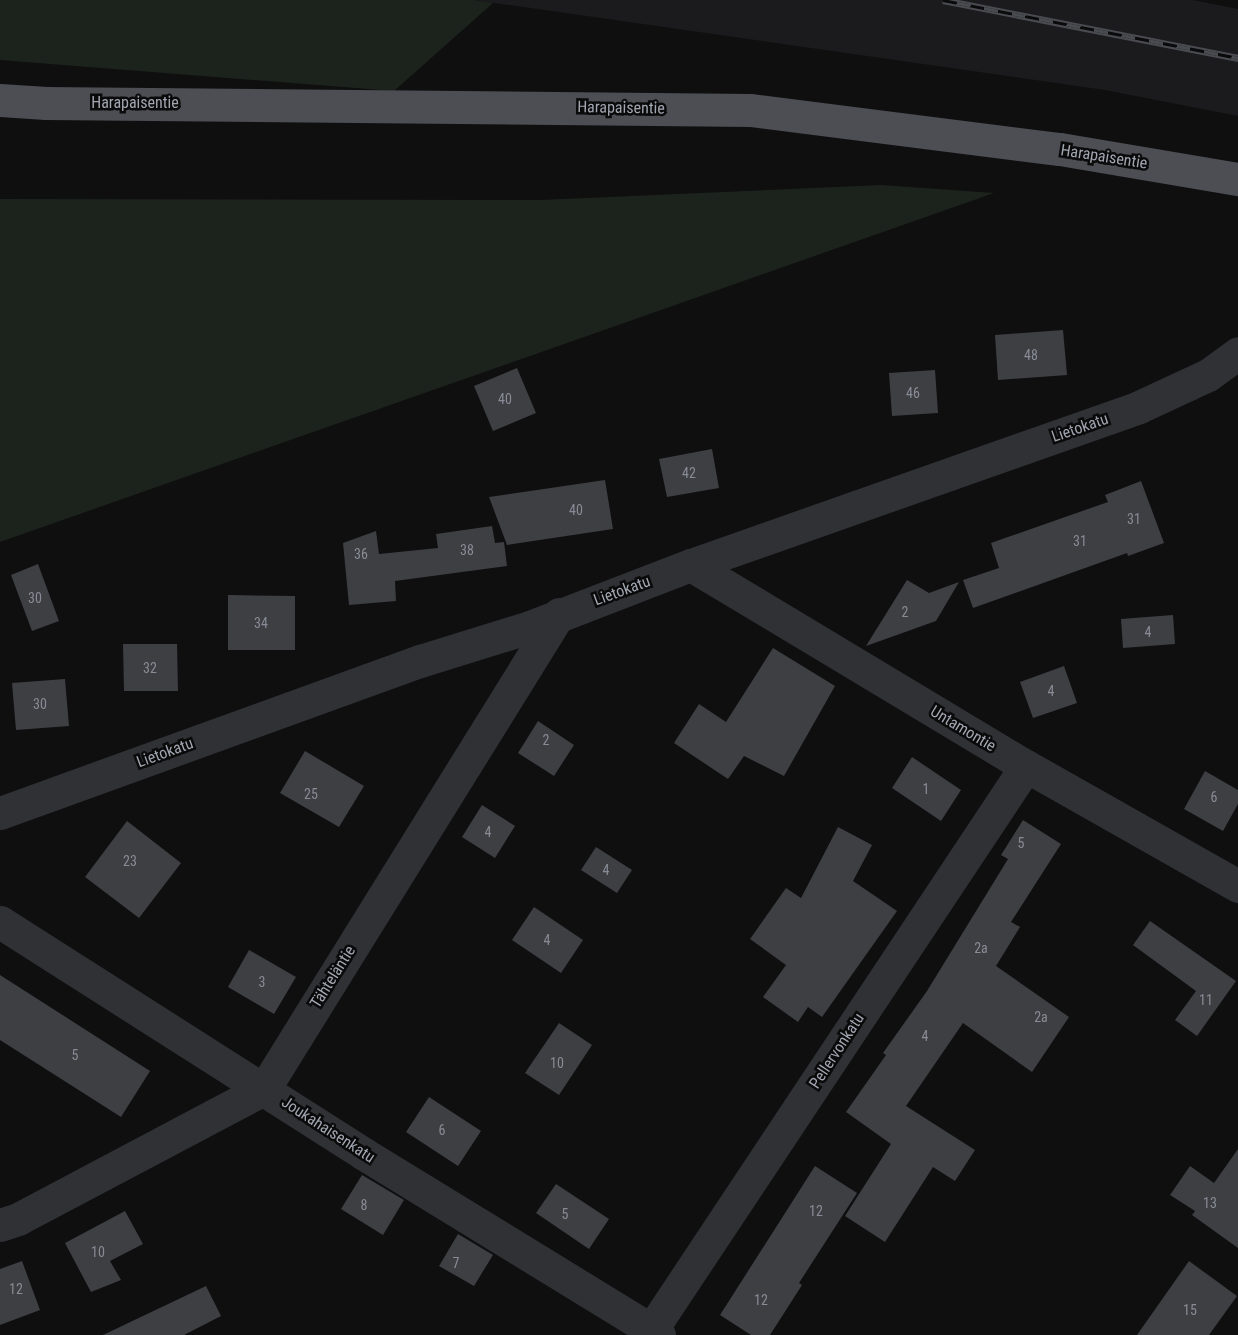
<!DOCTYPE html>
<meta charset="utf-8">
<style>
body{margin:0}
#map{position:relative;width:1238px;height:1335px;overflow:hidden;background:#0f0f10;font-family:"Roboto Condensed",sans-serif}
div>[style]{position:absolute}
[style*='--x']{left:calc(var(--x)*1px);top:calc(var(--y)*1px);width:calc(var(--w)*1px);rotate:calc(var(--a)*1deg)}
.built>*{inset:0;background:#1b1b1d}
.green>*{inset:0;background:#1c231d}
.building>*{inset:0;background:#3e3f43}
.minor>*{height:33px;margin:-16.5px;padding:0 16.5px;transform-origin:16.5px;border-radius:16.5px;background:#303135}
.major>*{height:33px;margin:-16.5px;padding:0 16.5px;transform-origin:16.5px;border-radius:16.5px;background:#4c4e54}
.rail>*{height:7px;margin-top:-3.5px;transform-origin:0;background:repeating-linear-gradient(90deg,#0a0a0b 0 14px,#494b50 0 28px);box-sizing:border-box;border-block:2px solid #494b50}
span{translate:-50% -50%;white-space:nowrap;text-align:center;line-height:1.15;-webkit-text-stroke:5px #0a0a0b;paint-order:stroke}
.number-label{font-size:14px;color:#888c96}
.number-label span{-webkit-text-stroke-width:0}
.street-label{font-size:16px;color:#a1a6b1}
</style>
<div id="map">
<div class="built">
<i style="clip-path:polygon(474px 0,1193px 0,1238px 9px,1238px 116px,1105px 90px)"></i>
</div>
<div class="green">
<i style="clip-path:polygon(0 0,474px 0,493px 3px,394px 91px,0 60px)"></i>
<i style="clip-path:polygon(881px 185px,994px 193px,0 542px,0 199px,540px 200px)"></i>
</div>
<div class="building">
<i style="clip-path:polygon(1063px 330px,1067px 375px,998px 380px,995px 335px)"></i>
<i style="clip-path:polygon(517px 368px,536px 413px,493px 431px,474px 386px)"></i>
<i style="clip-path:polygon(935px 370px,938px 413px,892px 416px,889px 373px)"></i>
<i style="clip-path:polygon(712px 449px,719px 488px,667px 497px,659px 459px)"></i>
<i style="clip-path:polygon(605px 480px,613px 529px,507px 545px,489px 497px)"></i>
<i style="clip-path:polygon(1141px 481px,1164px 543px,1128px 556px,1127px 553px,973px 608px,963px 580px,999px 568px,991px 543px,1108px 502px,1105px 495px)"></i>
<i style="clip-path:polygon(492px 526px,495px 543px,504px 542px,507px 566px,395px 581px,396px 601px,349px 605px,343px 543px,376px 531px,379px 554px,438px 548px,436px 534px)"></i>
<i style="clip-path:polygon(38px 564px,59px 621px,32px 631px,11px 575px)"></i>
<i style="clip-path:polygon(907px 580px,929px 593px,959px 582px,936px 621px,866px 646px)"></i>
<i style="clip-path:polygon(228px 595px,295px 596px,295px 650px,228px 650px)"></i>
<i style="clip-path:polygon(1173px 615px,1175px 644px,1123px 648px,1121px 619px)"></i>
<i style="clip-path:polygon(123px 644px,177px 644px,178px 691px,124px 691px)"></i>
<i style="clip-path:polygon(773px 648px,835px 686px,784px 776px,744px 756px,728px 779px,674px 743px,699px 704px,726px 722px)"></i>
<i style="clip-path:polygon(1064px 666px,1077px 703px,1033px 718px,1020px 682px)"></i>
<i style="clip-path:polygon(65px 679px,69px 726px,16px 730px,12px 683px)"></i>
<i style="clip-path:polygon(538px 721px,574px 745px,554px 776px,518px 753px)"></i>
<i style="clip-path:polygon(305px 751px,364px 786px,339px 827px,280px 793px)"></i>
<i style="clip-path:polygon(912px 757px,961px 790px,941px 821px,892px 788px)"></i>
<i style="clip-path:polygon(1205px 771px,1238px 790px,1238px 804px,1223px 831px,1184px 809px)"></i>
<i style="clip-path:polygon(482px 805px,515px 826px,495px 858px,462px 837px)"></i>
<i style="clip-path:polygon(1023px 820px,1061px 844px,1011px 922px,1020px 927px,996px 966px,1069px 1017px,1032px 1072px,963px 1023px,906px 1106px,975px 1150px,955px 1181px,933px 1167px,885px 1242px,845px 1216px,891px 1144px,846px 1112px,886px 1055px,883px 1053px,927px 991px,1008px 859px,1001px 855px)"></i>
<i style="clip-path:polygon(127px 821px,181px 863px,139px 918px,85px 877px)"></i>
<i style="clip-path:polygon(838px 827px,872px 845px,853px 881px,897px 911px,822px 1017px,808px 1007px,798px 1022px,763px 997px,786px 965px,750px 939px,786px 888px,801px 898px)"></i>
<i style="clip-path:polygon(596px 847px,632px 870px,617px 893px,581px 870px)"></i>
<i style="clip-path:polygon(534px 907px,583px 940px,561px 973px,512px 940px)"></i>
<i style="clip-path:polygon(1150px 921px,1236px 981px,1197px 1036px,1175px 1020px,1196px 991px,1133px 945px)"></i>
<i style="clip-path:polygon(249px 950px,296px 977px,274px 1014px,228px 987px)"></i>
<i style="clip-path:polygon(0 975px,150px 1071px,121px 1117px,0 1040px)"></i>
<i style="clip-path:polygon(559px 1023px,592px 1045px,559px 1095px,525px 1073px)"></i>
<i style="clip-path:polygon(429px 1097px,481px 1131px,458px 1166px,406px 1132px)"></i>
<i style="clip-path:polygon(1238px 1149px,1238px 1248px,1192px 1215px,1195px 1211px,1170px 1195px,1190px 1166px,1214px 1183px)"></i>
<i style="clip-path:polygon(815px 1166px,857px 1193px,799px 1283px,802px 1285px,770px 1335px,751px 1335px,720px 1315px)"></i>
<i style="clip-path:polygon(362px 1175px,404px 1200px,383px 1235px,341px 1209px)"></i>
<i style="clip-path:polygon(556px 1184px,609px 1219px,589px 1249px,536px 1213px)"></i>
<i style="clip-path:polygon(125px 1211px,143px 1244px,110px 1261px,121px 1280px,91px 1292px,65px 1243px)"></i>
<i style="clip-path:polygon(458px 1234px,493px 1255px,474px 1286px,439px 1266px)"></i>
<i style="clip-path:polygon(22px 1261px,40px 1310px,0 1325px,0 1269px)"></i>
<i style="clip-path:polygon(1189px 1261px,1237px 1296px,1209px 1335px,1137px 1335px)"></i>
<i style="clip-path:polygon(206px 1286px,221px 1316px,184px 1335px,103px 1335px)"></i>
</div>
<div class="minor">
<i style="--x:691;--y:565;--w:391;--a:31"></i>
<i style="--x:1026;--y:766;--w:244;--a:29.5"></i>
<i style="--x:0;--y:813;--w:447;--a:-19.9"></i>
<i style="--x:420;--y:661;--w:115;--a:-17.2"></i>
<i style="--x:530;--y:627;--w:173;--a:-21.1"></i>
<i style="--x:691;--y:565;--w:475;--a:-19.4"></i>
<i style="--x:1139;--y:407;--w:76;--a:-24.9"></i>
<i style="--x:1208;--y:375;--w:37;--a:-36"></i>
<i style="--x:0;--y:922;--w:432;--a:32.5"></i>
<i style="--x:364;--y:1154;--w:346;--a:31.5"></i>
<i style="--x:0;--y:1225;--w:19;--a:-18"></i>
<i style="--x:18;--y:1219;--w:278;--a:-27.9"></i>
<i style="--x:264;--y:1089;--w:559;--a:-58.16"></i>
<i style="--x:648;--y:1335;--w:683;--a:-56.4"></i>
</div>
<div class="major">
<i style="--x:0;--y:100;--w:46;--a:3.7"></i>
<i style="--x:46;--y:103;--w:704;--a:0.57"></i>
<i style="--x:750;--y:110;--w:312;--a:7.2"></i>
<i style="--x:1060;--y:149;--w:181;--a:9.6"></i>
</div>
<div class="rail">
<i style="--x:943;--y:0;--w:301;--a:11.1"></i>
</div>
<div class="number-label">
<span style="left:1031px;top:355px">48</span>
<span style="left:913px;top:393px">46</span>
<span style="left:505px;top:399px">40</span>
<span style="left:689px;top:473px">42</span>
<span style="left:576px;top:510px">40</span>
<span style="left:1134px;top:519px">31</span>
<span style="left:1080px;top:541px">31</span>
<span style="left:467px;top:550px">38</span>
<span style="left:361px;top:554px">36</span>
<span style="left:35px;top:598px">30</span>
<span style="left:905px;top:612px">2</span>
<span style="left:261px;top:623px">34</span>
<span style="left:1148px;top:632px">4</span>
<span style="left:150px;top:668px">32</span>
<span style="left:1051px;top:691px">4</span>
<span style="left:40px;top:704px">30</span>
<span style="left:546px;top:740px">2</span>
<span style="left:926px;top:789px">1</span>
<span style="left:311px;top:794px">25</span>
<span style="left:1214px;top:797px">6</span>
<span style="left:488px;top:832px">4</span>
<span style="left:1021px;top:843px">5</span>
<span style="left:130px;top:861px">23</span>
<span style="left:606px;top:870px">4</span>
<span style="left:547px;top:940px">4</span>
<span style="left:981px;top:948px">2a</span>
<span style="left:262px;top:982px">3</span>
<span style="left:1206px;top:1000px">11</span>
<span style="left:1041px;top:1017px">2a</span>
<span style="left:925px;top:1036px">4</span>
<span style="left:75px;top:1055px">5</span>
<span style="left:557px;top:1063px">10</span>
<span style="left:442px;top:1130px">6</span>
<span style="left:1210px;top:1203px">13</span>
<span style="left:364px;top:1205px">8</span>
<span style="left:816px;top:1211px">12</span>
<span style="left:565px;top:1214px">5</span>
<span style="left:98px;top:1252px">10</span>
<span style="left:456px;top:1263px">7</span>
<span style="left:16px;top:1289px">12</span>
<span style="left:761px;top:1300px">12</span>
<span style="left:1190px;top:1310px">15</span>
</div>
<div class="street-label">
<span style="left:135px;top:103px">Harapaisentie</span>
<span style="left:621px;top:108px;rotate:1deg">Harapaisentie</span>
<span style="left:1104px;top:157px;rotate:9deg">Harapaisentie</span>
<span style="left:1080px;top:428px;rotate:-19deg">Lietokatu</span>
<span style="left:622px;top:591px;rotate:-20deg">Lietokatu</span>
<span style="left:963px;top:729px;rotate:31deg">Untamontie</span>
<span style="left:165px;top:753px;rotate:-20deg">Lietokatu</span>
<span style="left:333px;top:977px;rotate:-58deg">Tähteläntie</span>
<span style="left:837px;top:1051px;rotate:-57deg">Pellervonkatu</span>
<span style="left:328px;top:1130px;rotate:33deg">Joukahaisenkatu</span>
</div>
</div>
